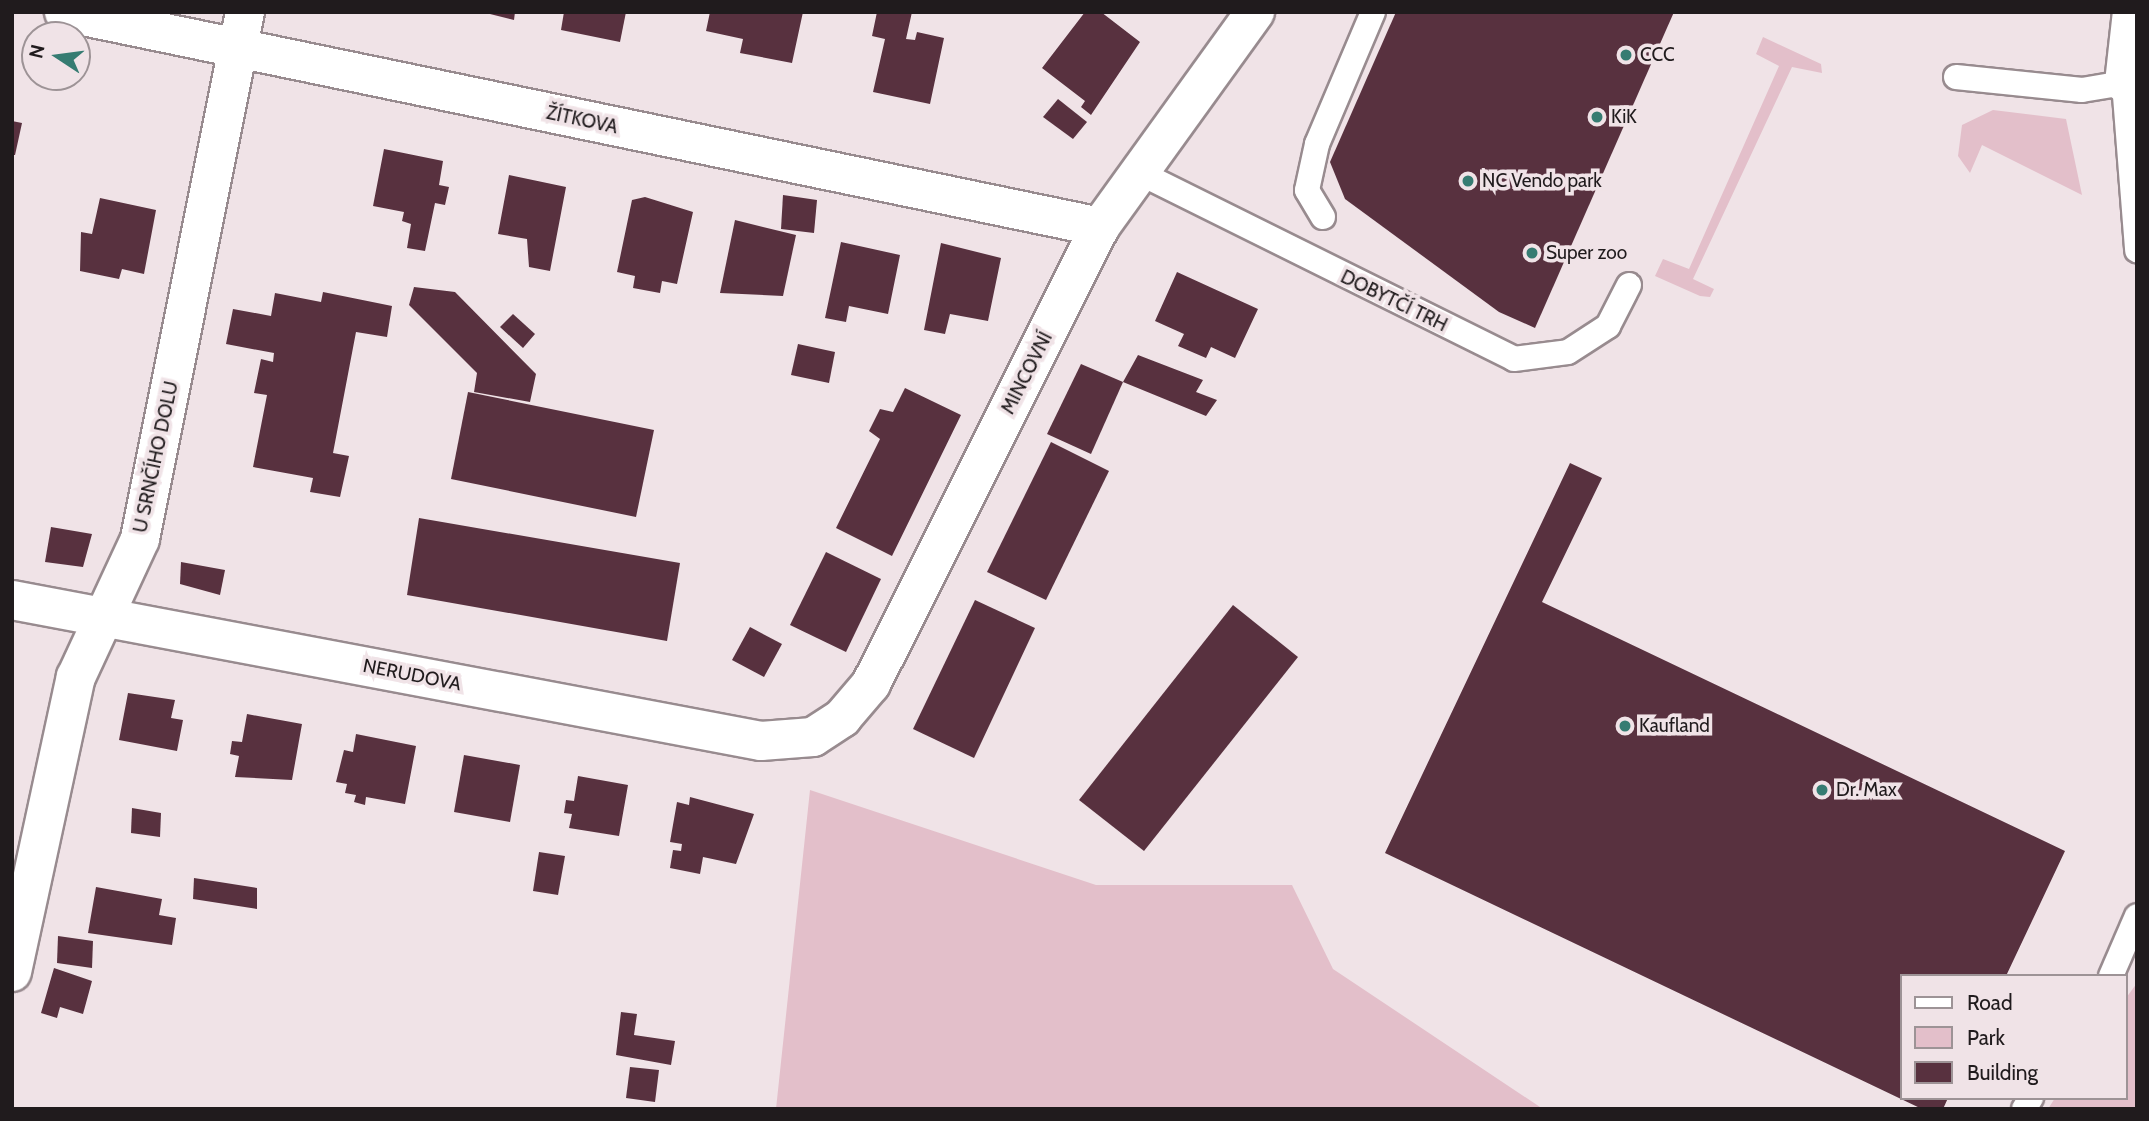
<!DOCTYPE html>
<meta charset="utf-8">
<style>
body{margin:0}
#map{position:relative;width:2149px;height:1121px;overflow:hidden;background:#f0e3e7;font-family:Cabin,sans-serif}
div>[style]{position:absolute}
[style*='--x']{left:calc(var(--x)*1px);top:calc(var(--y)*1px);width:calc(var(--w)*1px);rotate:calc(var(--a)*1deg)}
.green>*{inset:0;background:#e3bfca}
.building>*{inset:0;background:#58313f}
.roads{filter:drop-shadow(2px 0 #988b8f) drop-shadow(-2px 0 #988b8f) drop-shadow(0 2px #988b8f) drop-shadow(0 -2px #988b8f)}
.service>*{height:24px;margin:-12px;padding:0 12px;transform-origin:12px;border-radius:12px;background:#fff}
.minor>*{height:38px;margin:-19px;padding:0 19px;transform-origin:19px;border-radius:19px;background:#fff}
.dots>*{width:19px;height:19px;translate:-50% -50%;box-sizing:border-box;border:4px solid #f0e3e7;border-radius:50%}
span{translate:-50% -50%;white-space:nowrap;text-align:center;line-height:1.15;-webkit-text-stroke:7px #f0e3e7;paint-order:stroke}
.poi-label{font-size:19px;color:#201b1d}
.left{translate:0 -50%;text-align:left}
.street-label{font-size:19px;color:#201b1d}
.frame{position:absolute;inset:0;border:14px solid #201b1d;pointer-events:none}
.legend{position:absolute;left:1900px;top:974px;width:228px;height:126px;box-sizing:border-box;background:#f0e3e7;border:2px solid #9d9396;margin:0;padding:9px 12px;list-style:none;font-size:21px;color:#201b1d}
.legend li{display:flex;align-items:center;gap:14px;height:35px}
.legend b{width:35px;border:2px solid #9d9396}
.north{position:absolute;left:21px;top:21px;width:70px;height:70px;box-sizing:border-box;background:#f0e3e7;border:2px solid #9d9396;border-radius:50%;rotate:283deg;font-size:19px;font-weight:700;line-height:28px;text-align:center;color:#201b1d}
.north::after{content:'';display:block;margin:auto;width:24px;height:32px;background:#367c72;clip-path:polygon(50% 0,100% 100%,50% 72%,0 100%)}
</style>
<div id="map">
<div class="green">
<i style="clip-path:polygon(1763px 37px,1821px 64px,1822px 73px,1792px 67px,1693px 279px,1714px 289px,1710px 297px,1700px 296px,1655px 276px,1663px 259px,1689px 269px,1779px 66px,1756px 54px)"></i>
<i style="clip-path:polygon(1993px 110px,2066px 119px,2082px 195px,1982px 145px,1970px 173px,1958px 156px,1962px 125px)"></i>
<i style="clip-path:polygon(810px 790px,1096px 885px,1292px 885px,1333px 969px,1543px 1109px,776px 1109px)"></i>
<i style="clip-path:polygon(2137px 983px,2137px 1109px,2048px 1109px,2055px 1098px,2126px 1098px,2126px 998px)"></i>
</div>
<div class="building">
<i style="clip-path:polygon(482px 12px,515px 12px,514px 20px)"></i>
<i style="clip-path:polygon(564px 12px,626px 12px,620px 42px,561px 30px)"></i>
<i style="clip-path:polygon(710px 12px,803px 12px,792px 63px,740px 53px,743px 39px,706px 31px)"></i>
<i style="clip-path:polygon(877px 12px,912px 12px,906px 39px,915px 40px,917px 32px,944px 38px,930px 104px,873px 92px,885px 39px,872px 36px)"></i>
<i style="clip-path:polygon(1085px 12px,1101px 12px,1140px 42px,1091px 115px,1081px 107px,1085px 101px,1042px 68px)"></i>
<i style="clip-path:polygon(1396px 12px,1674px 12px,1535px 328px,1499px 312px,1345px 199px,1330px 162px)"></i>
<i style="clip-path:polygon(1058px 99px,1087px 122px,1073px 139px,1043px 117px)"></i>
<i style="clip-path:polygon(12px 121px,22px 123px,15px 155px,12px 155px)"></i>
<i style="clip-path:polygon(384px 149px,443px 161px,439px 185px,449px 187px,445px 205px,435px 203px,425px 251px,407px 248px,411px 224px,402px 221px,404px 212px,373px 206px)"></i>
<i style="clip-path:polygon(509px 175px,566px 187px,550px 271px,529px 267px,527px 239px,498px 234px)"></i>
<i style="clip-path:polygon(783px 195px,817px 200px,814px 233px,781px 229px)"></i>
<i style="clip-path:polygon(645px 197px,693px 212px,677px 284px,662px 281px,660px 293px,633px 288px,635px 276px,617px 272px,632px 200px)"></i>
<i style="clip-path:polygon(100px 198px,156px 210px,144px 274px,122px 269px,119px 279px,80px 271px,81px 232px,92px 234px)"></i>
<i style="clip-path:polygon(735px 220px,796px 235px,783px 296px,720px 293px)"></i>
<i style="clip-path:polygon(841px 242px,900px 255px,888px 314px,849px 306px,846px 322px,825px 318px)"></i>
<i style="clip-path:polygon(941px 243px,1001px 258px,988px 321px,950px 314px,945px 334px,924px 330px)"></i>
<i style="clip-path:polygon(1177px 272px,1258px 309px,1235px 358px,1211px 347px,1206px 358px,1178px 346px,1184px 334px,1155px 321px)"></i>
<i style="clip-path:polygon(414px 287px,455px 292px,536px 374px,530px 402px,474px 392px,477px 373px,409px 305px)"></i>
<i style="clip-path:polygon(323px 292px,392px 306px,387px 337px,356px 332px,333px 453px,349px 456px,340px 497px,310px 492px,313px 478px,253px 467px,267px 395px,254px 393px,261px 359px,273px 362px,274px 353px,226px 344px,233px 309px,271px 316px,275px 293px,321px 302px)"></i>
<i style="clip-path:polygon(513px 314px,535px 334px,523px 348px,500px 327px)"></i>
<i style="clip-path:polygon(798px 344px,835px 352px,829px 383px,791px 375px)"></i>
<i style="clip-path:polygon(1138px 355px,1203px 380px,1196px 392px,1217px 400px,1206px 416px,1123px 382px)"></i>
<i style="clip-path:polygon(1081px 364px,1123px 382px,1091px 454px,1047px 434px)"></i>
<i style="clip-path:polygon(905px 388px,961px 415px,892px 556px,836px 528px,880px 439px,869px 431px,880px 409px,893px 412px)"></i>
<i style="clip-path:polygon(468px 392px,654px 430px,636px 517px,451px 479px)"></i>
<i style="clip-path:polygon(1051px 442px,1109px 471px,1046px 600px,987px 572px)"></i>
<i style="clip-path:polygon(1570px 463px,1602px 478px,1542px 602px,2065px 851px,2006px 976px,1902px 976px,1902px 1098px,1948px 1098px,1943px 1109px,1922px 1109px,1385px 853px)"></i>
<i style="clip-path:polygon(419px 518px,680px 563px,667px 641px,407px 595px)"></i>
<i style="clip-path:polygon(51px 527px,92px 534px,83px 567px,45px 562px)"></i>
<i style="clip-path:polygon(826px 552px,881px 579px,846px 652px,790px 625px)"></i>
<i style="clip-path:polygon(181px 562px,225px 570px,220px 595px,180px 584px)"></i>
<i style="clip-path:polygon(975px 600px,1035px 628px,974px 758px,913px 729px)"></i>
<i style="clip-path:polygon(1233px 605px,1298px 657px,1144px 851px,1079px 800px)"></i>
<i style="clip-path:polygon(750px 627px,782px 644px,764px 677px,732px 660px)"></i>
<i style="clip-path:polygon(128px 693px,175px 700px,171px 718px,183px 720px,177px 751px,119px 740px)"></i>
<i style="clip-path:polygon(247px 714px,302px 724px,292px 780px,235px 777px,239px 756px,230px 754px,232px 741px,242px 742px)"></i>
<i style="clip-path:polygon(356px 734px,416px 746px,405px 804px,366px 797px,365px 805px,354px 802px,356px 795px,345px 793px,347px 784px,336px 782px,344px 750px,353px 752px)"></i>
<i style="clip-path:polygon(464px 755px,520px 765px,510px 822px,454px 812px)"></i>
<i style="clip-path:polygon(578px 776px,628px 785px,619px 836px,569px 828px,572px 814px,564px 813px,566px 800px,574px 801px)"></i>
<i style="clip-path:polygon(690px 797px,754px 814px,736px 864px,703px 857px,700px 874px,670px 868px,673px 850px,681px 851px,682px 844px,670px 842px,677px 802px,689px 805px)"></i>
<i style="clip-path:polygon(132px 808px,161px 813px,160px 837px,131px 833px)"></i>
<i style="clip-path:polygon(539px 852px,565px 856px,558px 895px,533px 891px)"></i>
<i style="clip-path:polygon(194px 878px,257px 888px,257px 909px,193px 899px)"></i>
<i style="clip-path:polygon(96px 887px,162px 899px,159px 915px,176px 918px,172px 945px,88px 933px)"></i>
<i style="clip-path:polygon(58px 936px,93px 941px,92px 968px,57px 963px)"></i>
<i style="clip-path:polygon(54px 968px,92px 981px,83px 1014px,60px 1007px,57px 1018px,41px 1013px)"></i>
<i style="clip-path:polygon(621px 1012px,637px 1014px,634px 1035px,675px 1041px,671px 1065px,616px 1055px)"></i>
<i style="clip-path:polygon(630px 1067px,659px 1070px,655px 1102px,626px 1098px)"></i>
</div>
<div class="roads">
<div class="service">
<i style="--x:1956;--y:77;--w:127;--a:5.9"></i>
<i style="--x:2082;--y:90;--w:43;--a:-9.5"></i>
<i style="--x:2124;--y:83;--w:168;--a:85.5"></i>
<i style="--x:1142;--y:174;--w:415;--a:26.4"></i>
<i style="--x:1514;--y:359;--w:54;--a:-7.4"></i>
<i style="--x:1568;--y:352;--w:48;--a:-33"></i>
<i style="--x:1608;--y:326;--w:46;--a:-62.9"></i>
<i style="--x:1323;--y:217;--w:31;--a:-121"></i>
<i style="--x:1307;--y:190;--w:47;--a:-77.7"></i>
<i style="--x:1317;--y:144;--w:143;--a:-67"></i>
<i style="--x:2111;--y:976;--w:65;--a:-66.6"></i>
<i style="--x:2024;--y:1109;--w:13;--a:-58"></i>
</div>
<div class="minor">
<i style="--x:64;--y:12;--w:1058;--a:11.72"></i>
<i style="--x:2124;--y:83;--w:71;--a:-83.6"></i>
<i style="--x:12;--y:600;--w:762;--a:10.66"></i>
<i style="--x:761;--y:741;--w:52;--a:-4.4"></i>
<i style="--x:813;--y:737;--w:35;--a:-33"></i>
<i style="--x:842;--y:718;--w:45;--a:-49.5"></i>
<i style="--x:871;--y:684;--w:511;--a:-63.38"></i>
<i style="--x:1100;--y:227;--w:265;--a:-54.2"></i>
<i style="--x:12;--y:972;--w:302;--a:-77.8"></i>
<i style="--x:76;--y:677;--w:152;--a:-65.1"></i>
<i style="--x:140;--y:539;--w:537;--a:-78.73"></i>
</div>
</div>
<div class="dots">
<i style="left:1626px;top:55px;background:#367c72"></i>
<i style="left:1597px;top:117px;background:#367c72"></i>
<i style="left:1468px;top:181px;background:#367c72"></i>
<i style="left:1532px;top:253px;background:#367c72"></i>
<i style="left:1625px;top:726px;background:#367c72"></i>
<i style="left:1822px;top:790px;background:#367c72"></i>
</div>
<div class="poi-label">
<span class="left" style="left:1640px;top:55px">CCC</span>
<span class="left" style="left:1611px;top:117px">KiK</span>
<span class="left" style="left:1482px;top:181px">NC Vendo park</span>
<span class="left" style="left:1546px;top:253px">Super zoo</span>
<span class="left" style="left:1639px;top:726px">Kaufland</span>
<span class="left" style="left:1836px;top:790px">Dr. Max</span>
</div>
<div class="street-label">
<span style="left:582px;top:120px;rotate:12deg">ŽÍTKOVA</span>
<span style="left:1394px;top:301px;rotate:26deg">DOBYTČÍ TRH</span>
<span style="left:1027px;top:373px;rotate:-63deg">MINCOVNÍ</span>
<span style="left:156px;top:457px;rotate:-78deg">U SRNČÍHO DOLU</span>
<span style="left:412px;top:675px;rotate:11deg">NERUDOVA</span>
</div>
<div class="frame"></div>
<ul class="legend">
<li><b style="height:9px;background:#fff"></b>Road</li>
<li><b style="height:19px;background:#e3bfca"></b>Park</li>
<li><b style="height:19px;background:#58313f"></b>Building</li>
</ul>
<div class="north">N</div>
</div>
